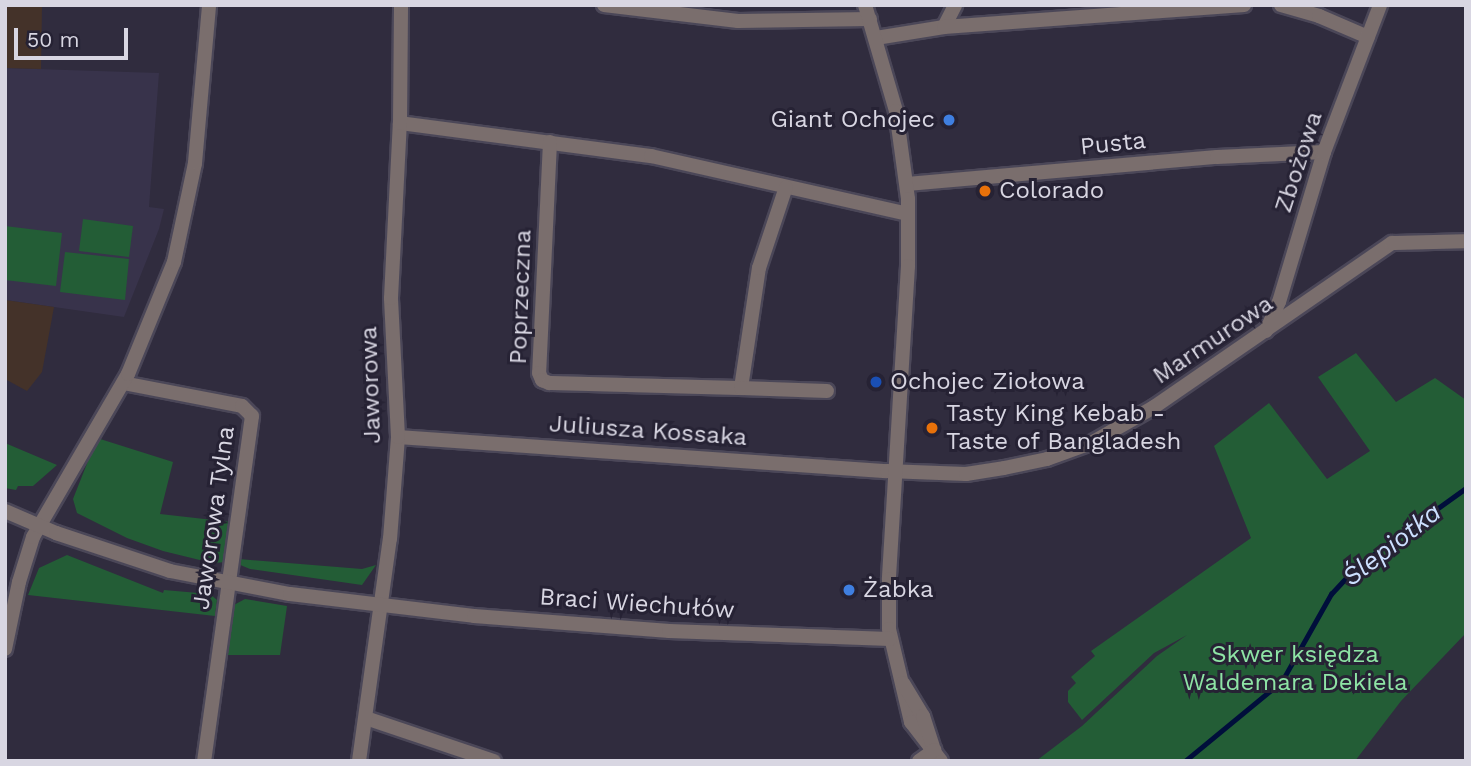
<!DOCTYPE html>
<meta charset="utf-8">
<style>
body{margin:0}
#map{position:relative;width:1471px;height:766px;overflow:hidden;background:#302c3e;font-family:"Work Sans",sans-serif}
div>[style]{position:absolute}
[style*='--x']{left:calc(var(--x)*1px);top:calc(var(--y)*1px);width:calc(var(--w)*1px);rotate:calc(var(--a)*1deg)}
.built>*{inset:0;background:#38334b}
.industrial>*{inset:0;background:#443229}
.green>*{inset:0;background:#235d36}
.stream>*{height:4.5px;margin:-2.25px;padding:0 2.25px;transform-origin:2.25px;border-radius:2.25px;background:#000e3b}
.roads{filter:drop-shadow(2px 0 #4b4758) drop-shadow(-2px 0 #4b4758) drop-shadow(0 2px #4b4758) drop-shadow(0 -2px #4b4758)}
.minor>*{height:14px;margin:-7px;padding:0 7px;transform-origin:7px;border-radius:7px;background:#7a6e6d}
.tertiary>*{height:14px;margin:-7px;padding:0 7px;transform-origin:7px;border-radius:7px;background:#7a6e6d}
.dots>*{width:19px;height:19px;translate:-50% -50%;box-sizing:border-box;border:4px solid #262234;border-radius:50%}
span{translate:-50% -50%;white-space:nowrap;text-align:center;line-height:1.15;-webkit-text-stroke:6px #262234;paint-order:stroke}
.poi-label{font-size:24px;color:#d8d6e2}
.right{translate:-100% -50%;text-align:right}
.left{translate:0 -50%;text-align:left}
.street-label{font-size:24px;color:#d8d6e2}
.park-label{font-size:24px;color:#8ee4a5}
.water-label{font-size:26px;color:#ccdfff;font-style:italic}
.frame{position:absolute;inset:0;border:7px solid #d8d6e2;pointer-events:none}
.scale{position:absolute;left:14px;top:28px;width:114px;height:32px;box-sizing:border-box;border:4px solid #d8d6e2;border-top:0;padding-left:9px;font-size:21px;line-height:24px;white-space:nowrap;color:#d8d6e2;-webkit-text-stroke:5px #262234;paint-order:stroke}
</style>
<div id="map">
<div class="built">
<i style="clip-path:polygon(5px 68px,159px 73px,149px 207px,164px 209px,159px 229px,124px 317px,5px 300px)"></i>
</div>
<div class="industrial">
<i style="clip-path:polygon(5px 5px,42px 5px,41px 69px,5px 68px)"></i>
<i style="clip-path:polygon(5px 300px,54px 307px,42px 372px,27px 391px,5px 379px)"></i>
</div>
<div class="green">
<i style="clip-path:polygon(83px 219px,133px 226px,129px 257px,79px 251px)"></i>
<i style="clip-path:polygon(5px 226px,62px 233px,56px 286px,5px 280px)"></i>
<i style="clip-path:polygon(65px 252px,129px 259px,125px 300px,60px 292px)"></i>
<i style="clip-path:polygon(1356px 353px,1396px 402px,1435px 378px,1466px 400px,1466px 633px,1401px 701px,1355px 761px,1036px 761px,1082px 726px,1157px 656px,1187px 635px,1154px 653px,1082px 720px,1068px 702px,1068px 691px,1076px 683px,1071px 677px,1095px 656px,1091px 651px,1251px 538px,1214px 446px,1269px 403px,1327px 479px,1370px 451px,1318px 377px)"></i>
<i style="clip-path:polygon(97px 438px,173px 462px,160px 514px,231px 522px,227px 562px,212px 563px,163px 551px,127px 538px,77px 513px,73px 499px,88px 461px,84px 459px)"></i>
<i style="clip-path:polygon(5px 443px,57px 465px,33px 486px,18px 486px,16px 490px,5px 488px)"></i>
<i style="clip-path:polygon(67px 555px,163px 593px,164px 590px,210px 594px,217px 600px,215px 616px,28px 595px,39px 568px)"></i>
<i style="clip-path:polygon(239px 559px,362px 569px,376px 565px,362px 585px,250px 569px,238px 564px)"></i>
<i style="clip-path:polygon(245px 599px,287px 606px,280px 655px,226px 655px,232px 606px)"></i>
</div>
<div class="stream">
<i style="--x:1185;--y:761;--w:126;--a:-39.5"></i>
<i style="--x:1282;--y:681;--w:100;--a:-60.6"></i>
<i style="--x:1331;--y:594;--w:37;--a:-47"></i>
<i style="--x:1356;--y:567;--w:135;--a:-35.7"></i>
</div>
<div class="roads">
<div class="minor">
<i style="--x:604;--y:5;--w:135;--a:6.8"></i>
<i style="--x:738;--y:21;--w:132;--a:-0.9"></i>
<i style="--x:1281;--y:5;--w:40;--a:16"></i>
<i style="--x:1319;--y:16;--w:53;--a:23.2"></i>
<i style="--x:944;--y:27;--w:25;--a:-63"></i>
<i style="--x:876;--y:38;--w:69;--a:-9.2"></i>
<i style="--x:944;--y:27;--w:301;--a:-4.2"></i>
<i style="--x:400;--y:123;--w:253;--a:7.5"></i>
<i style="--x:651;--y:156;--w:263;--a:12.7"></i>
<i style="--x:550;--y:142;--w:231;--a:92.7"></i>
<i style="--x:539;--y:373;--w:8;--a:67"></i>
<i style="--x:542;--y:380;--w:8;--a:23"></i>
<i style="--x:549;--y:383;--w:192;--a:1.5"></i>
<i style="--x:741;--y:388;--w:121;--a:-81.5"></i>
<i style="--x:759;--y:268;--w:85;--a:-71.6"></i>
<i style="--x:907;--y:184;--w:311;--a:-5"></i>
<i style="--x:1217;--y:157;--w:107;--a:-2.7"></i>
<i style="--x:1266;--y:331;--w:32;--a:-66"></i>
<i style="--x:1279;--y:302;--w:157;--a:-73.3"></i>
<i style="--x:1324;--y:152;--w:157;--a:-69.1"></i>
<i style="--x:123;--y:383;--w:121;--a:10.9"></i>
<i style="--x:242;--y:406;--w:14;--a:45"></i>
<i style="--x:252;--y:416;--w:348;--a:97.9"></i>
<i style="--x:741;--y:388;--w:86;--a:2"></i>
<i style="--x:398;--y:437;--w:490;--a:4"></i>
<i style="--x:887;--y:471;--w:79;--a:2.2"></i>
<i style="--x:966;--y:474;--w:38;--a:-9"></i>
<i style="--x:1004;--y:468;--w:44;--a:-11.8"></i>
<i style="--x:1047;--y:459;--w:47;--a:-20"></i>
<i style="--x:1091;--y:443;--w:73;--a:-29.7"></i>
<i style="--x:1154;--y:407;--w:289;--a:-34.6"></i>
<i style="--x:1392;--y:243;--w:74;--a:-1.5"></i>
<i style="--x:5;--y:649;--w:68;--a:-78.2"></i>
<i style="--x:19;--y:582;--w:47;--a:-72.7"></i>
<i style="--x:33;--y:537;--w:189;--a:-59.8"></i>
<i style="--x:128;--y:374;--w:121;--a:-67.7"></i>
<i style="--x:174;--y:262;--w:101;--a:-78"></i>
<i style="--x:195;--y:163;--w:159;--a:-84.9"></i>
<i style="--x:366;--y:718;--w:135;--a:18.6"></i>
<i style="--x:359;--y:761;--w:224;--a:-82.1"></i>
<i style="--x:390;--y:539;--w:102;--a:-85.5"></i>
<i style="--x:398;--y:437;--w:139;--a:-92.9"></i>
<i style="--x:391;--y:298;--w:175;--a:-87.1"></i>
<i style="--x:400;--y:123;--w:118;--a:-89.5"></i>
</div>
<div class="tertiary">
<i style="--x:865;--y:5;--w:110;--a:73.7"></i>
<i style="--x:896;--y:111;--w:89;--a:82.2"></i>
<i style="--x:908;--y:199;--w:67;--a:90"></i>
<i style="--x:908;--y:266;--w:314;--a:93.5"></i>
<i style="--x:889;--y:579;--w:50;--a:90"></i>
<i style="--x:889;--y:629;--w:96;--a:76.7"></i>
<i style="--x:911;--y:722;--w:49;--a:52.4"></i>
<i style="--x:5;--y:511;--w:56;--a:23.3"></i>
<i style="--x:56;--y:533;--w:120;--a:18.4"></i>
<i style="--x:170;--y:571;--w:122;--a:10.9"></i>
<i style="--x:290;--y:594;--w:185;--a:6.8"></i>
<i style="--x:474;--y:616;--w:196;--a:4.4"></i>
<i style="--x:669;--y:631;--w:221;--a:2.1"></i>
<i style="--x:903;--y:683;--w:39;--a:59"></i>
<i style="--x:923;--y:716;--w:32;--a:72"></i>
<i style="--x:919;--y:761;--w:19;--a:-35"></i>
</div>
</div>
<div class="dots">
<i style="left:949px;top:120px;background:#3f7fe0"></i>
<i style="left:985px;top:191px;background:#e8710a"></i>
<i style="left:876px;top:382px;background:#1a4fb4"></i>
<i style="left:932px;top:428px;background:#e8710a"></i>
<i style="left:849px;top:590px;background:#3f7fe0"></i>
</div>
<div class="poi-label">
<span class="right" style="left:935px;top:120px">Giant Ochojec</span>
<span class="left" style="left:999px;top:191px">Colorado</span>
<span class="left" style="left:890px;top:382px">Ochojec Ziołowa</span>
<span class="left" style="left:946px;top:428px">Tasty King Kebab -<br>Taste of Bangladesh</span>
<span class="left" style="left:863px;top:590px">Żabka</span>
</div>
<div class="street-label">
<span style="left:1113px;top:144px;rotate:-6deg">Pusta</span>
<span style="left:1299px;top:162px;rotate:-72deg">Zbożowa</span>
<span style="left:521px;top:297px;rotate:-88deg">Poprzeczna</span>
<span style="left:1213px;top:340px;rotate:-34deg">Marmurowa</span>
<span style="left:371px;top:385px;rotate:-92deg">Jaworowa</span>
<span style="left:648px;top:431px;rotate:4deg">Juliusza Kossaka</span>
<span style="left:214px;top:518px;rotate:-82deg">Jaworowa Tylna</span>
<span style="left:637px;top:604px;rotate:4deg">Braci Wiechułów</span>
</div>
<div class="park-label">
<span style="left:1295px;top:669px">Skwer księdza<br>Waldemara Dekiela</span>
</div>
<div class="water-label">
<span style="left:1392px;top:545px;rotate:-38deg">Ślepiotka</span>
</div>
<div class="frame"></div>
<div class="scale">50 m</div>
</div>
